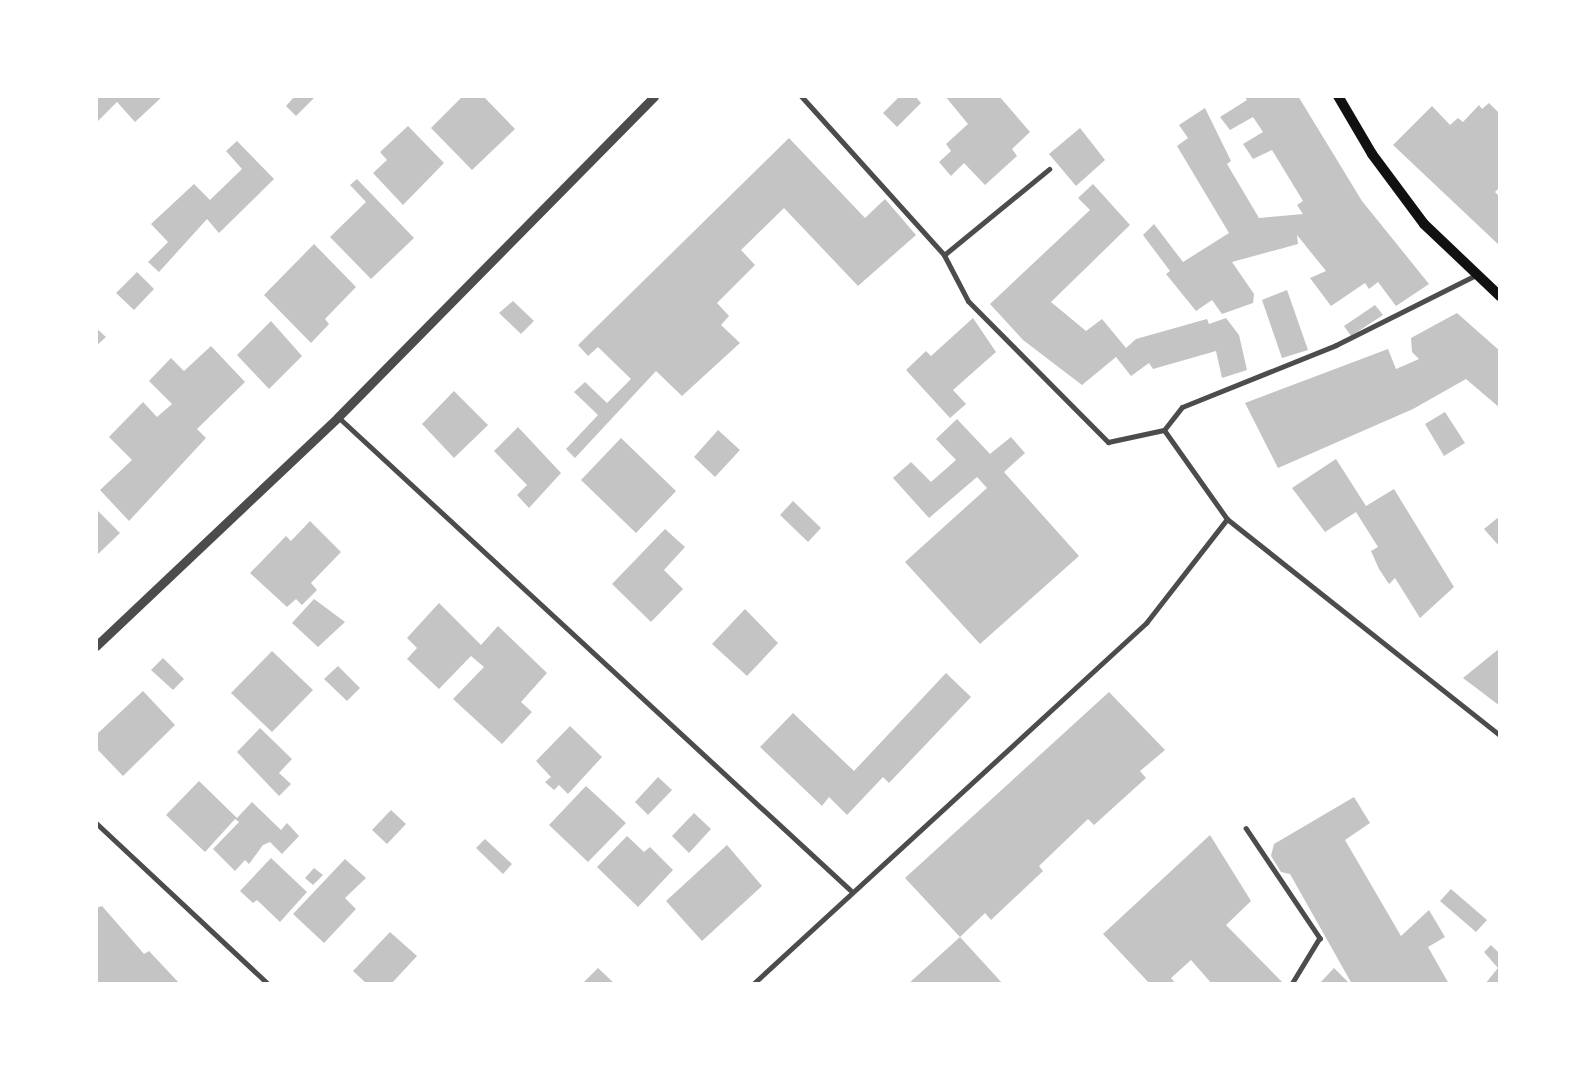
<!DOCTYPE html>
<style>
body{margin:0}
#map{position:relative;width:1596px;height:1080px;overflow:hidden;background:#fff;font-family:Mulish,sans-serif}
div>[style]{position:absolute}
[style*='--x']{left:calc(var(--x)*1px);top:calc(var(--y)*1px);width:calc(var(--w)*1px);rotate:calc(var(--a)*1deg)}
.building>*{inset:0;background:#c4c4c4}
.pedestrian>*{height:4.5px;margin:-2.25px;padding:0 2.25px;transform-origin:2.25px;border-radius:2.25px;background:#4c4c4c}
.minor>*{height:5px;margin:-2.5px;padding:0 2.5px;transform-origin:2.5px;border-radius:2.5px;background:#4c4c4c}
.tertiary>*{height:9px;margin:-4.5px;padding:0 4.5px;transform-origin:4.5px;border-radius:4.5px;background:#4c4c4c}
.secondary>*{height:10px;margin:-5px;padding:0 5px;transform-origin:5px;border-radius:5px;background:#111}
span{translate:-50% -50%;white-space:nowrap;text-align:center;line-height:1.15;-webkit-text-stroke:5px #fff;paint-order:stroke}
.frame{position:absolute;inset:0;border:98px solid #fff;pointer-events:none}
</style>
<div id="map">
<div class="building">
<i style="clip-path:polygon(96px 96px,163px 96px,135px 122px,117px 102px,96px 123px)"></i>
<i style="clip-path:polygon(295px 96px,316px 96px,296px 116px,286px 106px)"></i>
<i style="clip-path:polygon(463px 96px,483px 96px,515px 129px,472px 170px,431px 128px)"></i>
<i style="clip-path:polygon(900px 96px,915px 96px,921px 103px,897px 127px,883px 113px)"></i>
<i style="clip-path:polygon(945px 96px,999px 96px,1030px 132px,1012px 149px,1017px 156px,985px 185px,964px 163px,951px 176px,939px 162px,951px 151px,946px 144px,968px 124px)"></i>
<i style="clip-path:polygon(1244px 96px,1298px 96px,1362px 201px,1429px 284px,1396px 306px,1378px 282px,1369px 289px,1365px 283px,1331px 306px,1310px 278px,1326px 271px,1297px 235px,1298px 244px,1232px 262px,1254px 294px,1253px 303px,1222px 314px,1212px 300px,1196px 311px,1166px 274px,1170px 271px,1143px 235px,1154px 224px,1183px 262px,1229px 233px,1177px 146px,1188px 138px,1179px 125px,1205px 108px,1231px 161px,1227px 164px,1259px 218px,1303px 214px,1297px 205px,1303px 201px,1272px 150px,1253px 159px,1243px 144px,1263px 132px,1253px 117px,1230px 130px,1220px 117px,1247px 100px)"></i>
<i style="clip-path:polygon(1489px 103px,1500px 114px,1500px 187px,1495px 192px,1500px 197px,1500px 246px,1393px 145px,1432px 106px,1450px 125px,1458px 118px,1463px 122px,1479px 105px,1482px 109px)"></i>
<i style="clip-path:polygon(408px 126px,444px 163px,403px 205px,373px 173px,387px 160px,380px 152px)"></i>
<i style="clip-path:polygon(1080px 128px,1105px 160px,1076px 186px,1049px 154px)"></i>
<i style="clip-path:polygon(789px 138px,865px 218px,885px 199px,916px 235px,858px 286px,784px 208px,741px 250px,755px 265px,717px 303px,729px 316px,721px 325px,740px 343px,682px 396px,656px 371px,575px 458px,566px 449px,598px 415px,574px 392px,585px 382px,607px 403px,631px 379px,598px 347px,588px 356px,578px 345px)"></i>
<i style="clip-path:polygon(237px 141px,274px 179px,219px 233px,207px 219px,159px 272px,148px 262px,168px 242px,151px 224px,194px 184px,210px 200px,242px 169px,226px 151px)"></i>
<i style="clip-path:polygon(357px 179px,414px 238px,371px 279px,330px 237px,366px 202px,350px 185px)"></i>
<i style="clip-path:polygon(1093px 184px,1130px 225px,1051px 302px,1086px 331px,1102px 319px,1126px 348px,1136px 339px,1207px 319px,1209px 324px,1226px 318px,1239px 335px,1247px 370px,1222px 378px,1216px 351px,1153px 369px,1149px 363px,1131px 376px,1116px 357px,1082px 385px,1023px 340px,990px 304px,1090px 210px,1078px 198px)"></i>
<i style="clip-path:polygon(314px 244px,356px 287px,325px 319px,329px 324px,311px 343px,264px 295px)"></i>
<i style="clip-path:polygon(137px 272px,154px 289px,134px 310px,116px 293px)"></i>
<i style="clip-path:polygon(1287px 290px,1308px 350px,1282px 358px,1262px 300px)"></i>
<i style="clip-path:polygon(513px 301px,534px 321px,521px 334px,499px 313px)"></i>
<i style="clip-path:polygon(1375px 305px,1383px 315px,1351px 336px,1344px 326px)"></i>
<i style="clip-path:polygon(1457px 313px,1500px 351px,1500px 408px,1466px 379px,1413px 409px,1278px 468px,1245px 403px,1388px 349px,1396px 369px,1419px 359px,1412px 352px,1411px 338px)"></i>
<i style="clip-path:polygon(973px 318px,996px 352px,953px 390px,966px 404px,950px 418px,906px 370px,926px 351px,931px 356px)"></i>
<i style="clip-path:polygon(271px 321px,302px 356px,269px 389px,237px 355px)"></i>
<i style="clip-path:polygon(96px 328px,106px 337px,96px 346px)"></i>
<i style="clip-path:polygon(211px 346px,245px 382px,197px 429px,206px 438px,129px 521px,100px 490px,132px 460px,109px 437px,143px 402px,157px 417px,172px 404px,149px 381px,171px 358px,184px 371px)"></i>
<i style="clip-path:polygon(454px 391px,488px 425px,454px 458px,422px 424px)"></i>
<i style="clip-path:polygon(1445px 412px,1465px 443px,1444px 456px,1425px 424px)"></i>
<i style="clip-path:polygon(957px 419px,990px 454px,1011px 437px,1025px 453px,1004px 472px,1079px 556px,980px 644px,905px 562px,987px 488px,977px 477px,929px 518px,893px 478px,911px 462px,931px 482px,956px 460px,936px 439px)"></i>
<i style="clip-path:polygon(518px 427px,561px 473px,529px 508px,517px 495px,527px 485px,494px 451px)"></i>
<i style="clip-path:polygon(718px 430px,740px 450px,715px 477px,694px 457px)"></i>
<i style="clip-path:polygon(621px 438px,676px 491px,636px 533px,581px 480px)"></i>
<i style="clip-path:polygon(1336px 459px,1366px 506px,1394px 489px,1454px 587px,1420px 618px,1395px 578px,1389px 584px,1379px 569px,1371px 551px,1378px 547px,1356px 512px,1325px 532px,1292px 488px)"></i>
<i style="clip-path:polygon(793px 501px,821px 528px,808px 542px,780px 515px)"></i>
<i style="clip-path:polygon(96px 509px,120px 533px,96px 556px)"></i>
<i style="clip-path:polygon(1500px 516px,1500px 547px,1484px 529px)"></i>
<i style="clip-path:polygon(310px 521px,341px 552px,311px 583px,317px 590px,302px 605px,296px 599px,287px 607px,250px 573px,286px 536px,291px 541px)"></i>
<i style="clip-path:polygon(665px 529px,685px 547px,664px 570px,683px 589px,651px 622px,612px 584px)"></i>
<i style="clip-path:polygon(314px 599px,345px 622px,318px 647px,292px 623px)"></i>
<i style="clip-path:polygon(439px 603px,481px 645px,498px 626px,547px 673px,521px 702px,532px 712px,502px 744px,453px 699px,484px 667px,471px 656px,439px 689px,407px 659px,417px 648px,407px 638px)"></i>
<i style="clip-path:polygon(745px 609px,778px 643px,747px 676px,712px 644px)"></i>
<i style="clip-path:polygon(1500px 648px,1500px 706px,1463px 678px)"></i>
<i style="clip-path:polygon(272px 651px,313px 690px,272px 732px,231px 693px)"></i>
<i style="clip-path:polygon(163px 658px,184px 679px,173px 690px,151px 670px)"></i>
<i style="clip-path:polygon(338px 666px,360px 688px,347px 701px,324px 679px)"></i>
<i style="clip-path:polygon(946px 673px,971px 697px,889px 783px,883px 777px,847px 815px,829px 797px,822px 806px,760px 747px,793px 713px,854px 771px)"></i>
<i style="clip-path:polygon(143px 691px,175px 725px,123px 776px,96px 748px,96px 735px)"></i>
<i style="clip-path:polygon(1109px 692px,1165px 750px,1140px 771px,1146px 778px,1094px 825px,1088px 819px,1039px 866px,1043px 871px,991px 920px,985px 913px,960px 937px,905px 878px)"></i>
<i style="clip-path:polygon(570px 726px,602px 757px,568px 794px,559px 785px,554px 790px,545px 782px,551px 777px,536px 761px)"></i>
<i style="clip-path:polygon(260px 728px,292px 759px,279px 773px,291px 784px,279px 796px,237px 752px)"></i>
<i style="clip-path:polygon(658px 777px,672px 790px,648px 815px,635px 802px)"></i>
<i style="clip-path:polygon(199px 781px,237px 818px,252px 802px,281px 830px,287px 823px,299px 836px,282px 854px,270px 842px,263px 845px,249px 864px,245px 860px,235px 871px,213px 849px,239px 822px,235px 819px,205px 852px,166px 815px)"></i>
<i style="clip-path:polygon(586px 786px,626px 823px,588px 862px,549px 825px)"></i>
<i style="clip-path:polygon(1354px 797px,1370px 823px,1345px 840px,1401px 936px,1429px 910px,1445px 937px,1428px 947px,1449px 984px,1352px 984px,1290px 874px,1281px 872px,1271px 856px,1274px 844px)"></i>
<i style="clip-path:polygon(391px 810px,406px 824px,387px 844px,372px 830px)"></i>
<i style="clip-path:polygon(694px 813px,711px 829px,689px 853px,672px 836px)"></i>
<i style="clip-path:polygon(1210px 835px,1251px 901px,1226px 925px,1284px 984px,1212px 984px,1191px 960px,1171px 978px,1176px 984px,1150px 984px,1103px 934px)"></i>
<i style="clip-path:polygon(627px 836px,644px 852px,650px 847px,673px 870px,638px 907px,597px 867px)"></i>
<i style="clip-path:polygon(485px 839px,512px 864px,503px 874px,476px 848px)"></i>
<i style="clip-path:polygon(727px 845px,762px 886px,702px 941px,666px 901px)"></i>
<i style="clip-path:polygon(271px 858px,307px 892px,280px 922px,257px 900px,253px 903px,240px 891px)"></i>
<i style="clip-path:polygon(345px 859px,366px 878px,345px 898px,356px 909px,324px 943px,293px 914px)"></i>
<i style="clip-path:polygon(314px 868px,323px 875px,313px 885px,305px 878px)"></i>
<i style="clip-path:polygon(1451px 889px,1487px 920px,1476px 932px,1440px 901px)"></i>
<i style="clip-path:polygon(102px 906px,144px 954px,149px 951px,180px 984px,100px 984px,96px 980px,96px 908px)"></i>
<i style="clip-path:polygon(390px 932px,417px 956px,391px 984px,367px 984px,353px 971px)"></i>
<i style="clip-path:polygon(960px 937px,1003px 984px,908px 984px)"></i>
<i style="clip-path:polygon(1491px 945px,1500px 954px,1500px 984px,1485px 984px,1498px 968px,1484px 952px)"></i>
<i style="clip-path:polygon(598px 968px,615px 984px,582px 984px)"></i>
<i style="clip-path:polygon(1334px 968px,1350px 984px,1319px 984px)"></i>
</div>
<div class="pedestrian">
<i style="--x:1246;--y:828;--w:133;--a:56.1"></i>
<i style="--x:1320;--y:938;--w:54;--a:121.3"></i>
</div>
<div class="minor">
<i style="--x:801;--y:96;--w:214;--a:48"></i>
<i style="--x:944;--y:255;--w:52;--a:62.4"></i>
<i style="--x:968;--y:301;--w:199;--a:45.2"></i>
<i style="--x:1108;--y:442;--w:57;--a:-12.1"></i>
<i style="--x:1164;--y:430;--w:109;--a:54.7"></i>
<i style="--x:1227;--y:519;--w:348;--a:38.4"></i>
<i style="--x:944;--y:255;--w:136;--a:-39.3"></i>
<i style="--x:338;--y:417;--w:697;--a:42.73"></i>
<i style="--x:1164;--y:430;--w:29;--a:-52"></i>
<i style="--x:1182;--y:407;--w:166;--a:-21.9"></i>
<i style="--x:1336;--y:345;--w:157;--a:-26.6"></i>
<i style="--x:96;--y:823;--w:236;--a:43.1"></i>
<i style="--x:753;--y:984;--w:534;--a:-42.57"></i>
<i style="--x:1146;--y:623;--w:132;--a:-52.1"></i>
</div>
<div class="tertiary">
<i style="--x:96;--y:646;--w:333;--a:-43.4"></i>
<i style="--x:338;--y:417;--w:450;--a:-45.4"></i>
</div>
<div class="secondary">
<i style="--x:1338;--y:96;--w:67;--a:59.6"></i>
<i style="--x:1372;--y:154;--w:87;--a:53.4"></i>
<i style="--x:1424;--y:224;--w:105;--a:43.5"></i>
</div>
<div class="frame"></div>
</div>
